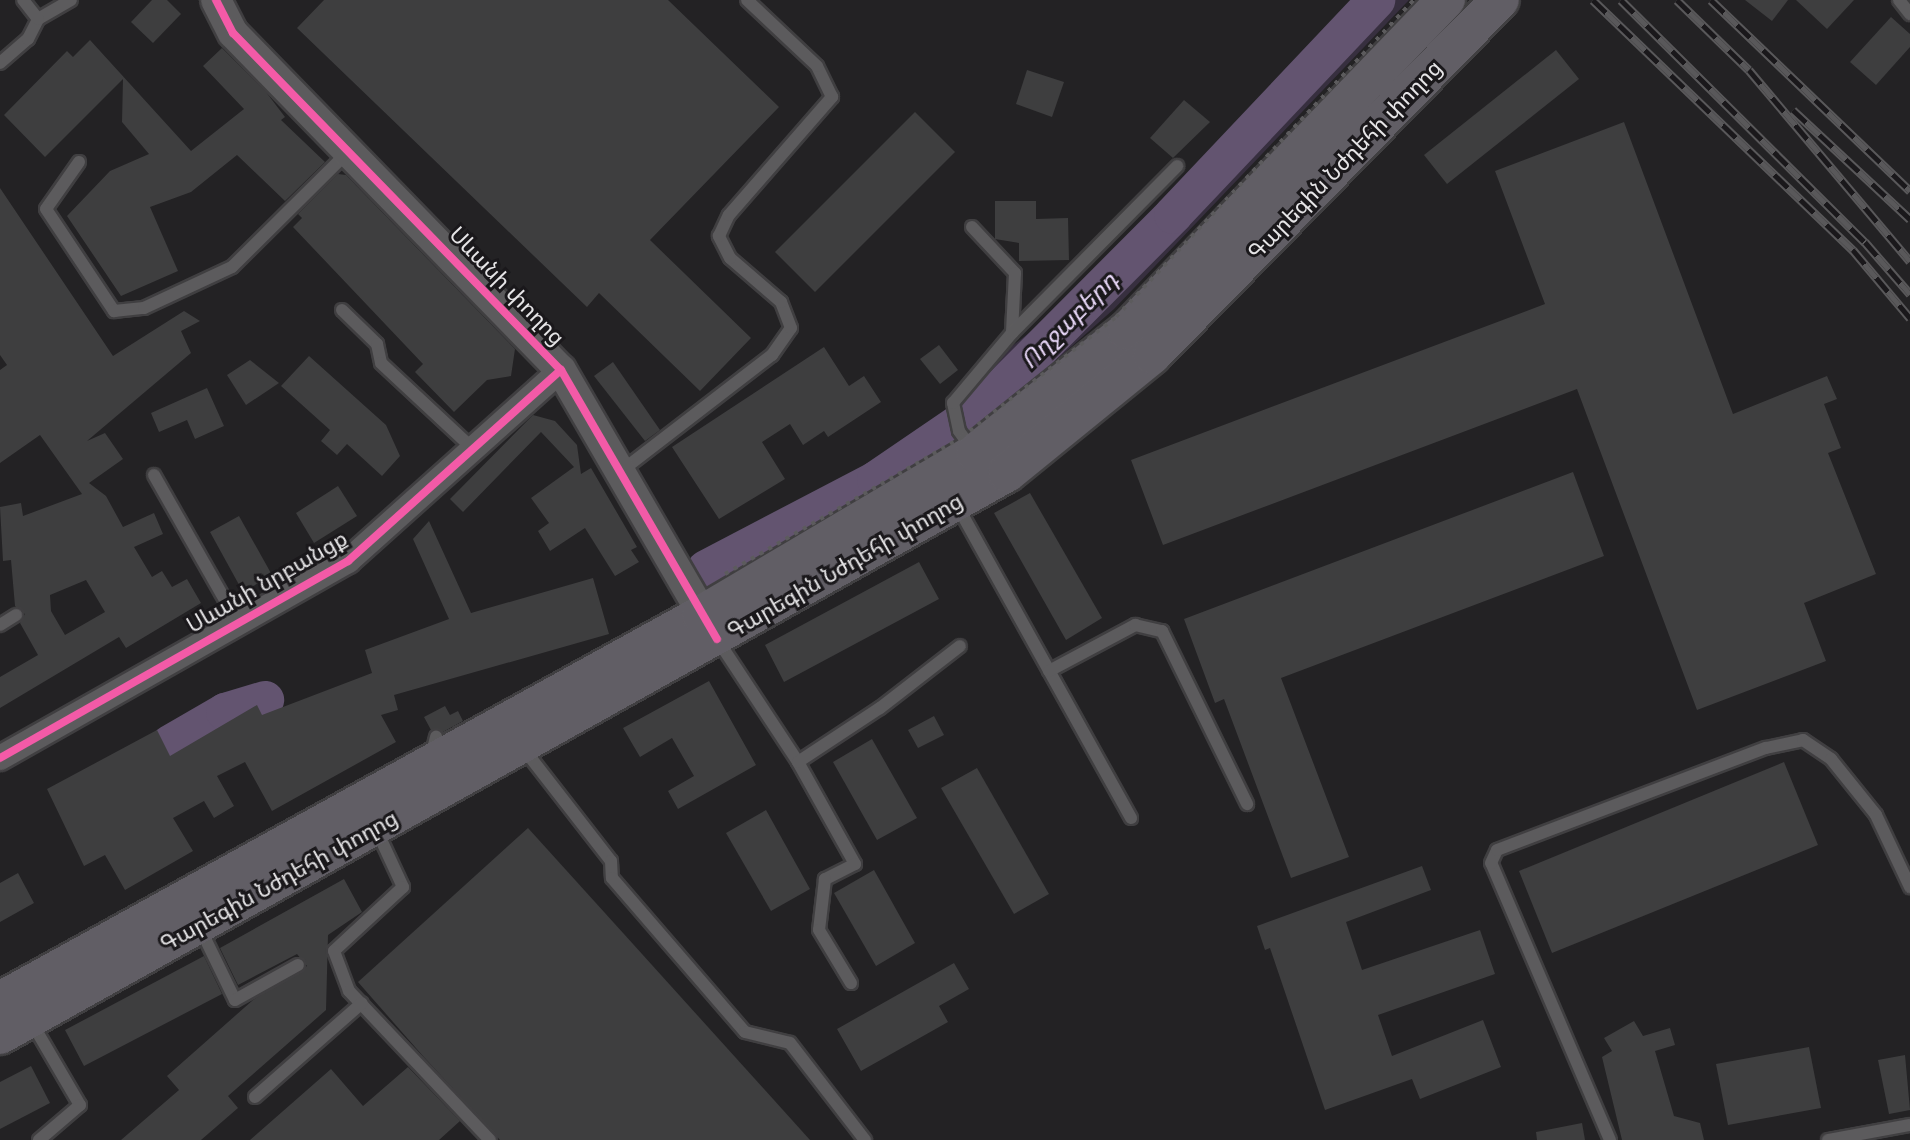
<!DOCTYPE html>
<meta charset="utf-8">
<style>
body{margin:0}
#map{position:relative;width:1910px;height:1140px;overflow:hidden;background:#232224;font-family:Mulish,"Noto Sans Armenian",sans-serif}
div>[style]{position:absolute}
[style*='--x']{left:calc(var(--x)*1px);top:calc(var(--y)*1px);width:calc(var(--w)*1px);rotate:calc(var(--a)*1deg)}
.green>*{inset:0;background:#372f3f}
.river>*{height:38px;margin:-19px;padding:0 19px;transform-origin:19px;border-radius:19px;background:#635470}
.building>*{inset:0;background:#3e3e3f}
.roads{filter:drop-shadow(2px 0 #403f41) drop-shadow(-2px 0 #403f41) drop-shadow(0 2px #403f41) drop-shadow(0 -2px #403f41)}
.service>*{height:12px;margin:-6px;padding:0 6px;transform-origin:6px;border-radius:6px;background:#5c5b5d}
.minor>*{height:24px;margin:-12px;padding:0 12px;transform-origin:12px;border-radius:12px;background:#5c5b5d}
.tertiary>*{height:30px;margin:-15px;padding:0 15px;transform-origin:15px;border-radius:15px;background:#5c5b5d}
.primary>*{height:38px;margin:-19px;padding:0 19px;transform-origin:19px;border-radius:19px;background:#615e65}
.rail>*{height:9px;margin-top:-4.5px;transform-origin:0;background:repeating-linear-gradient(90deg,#1a181b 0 18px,#59585a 0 36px);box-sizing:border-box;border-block:2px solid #59585a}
.path-bridge>*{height:4px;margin-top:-2px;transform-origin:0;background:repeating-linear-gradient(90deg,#5c5b5d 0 4px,transparent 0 10px)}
.cycleway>*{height:8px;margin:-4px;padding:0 4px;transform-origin:4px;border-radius:4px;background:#f35aa7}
span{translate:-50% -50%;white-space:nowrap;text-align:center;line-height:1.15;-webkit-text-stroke:6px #1a181b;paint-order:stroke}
.street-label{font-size:22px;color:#e6e5e7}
.water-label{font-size:24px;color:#e9d8f9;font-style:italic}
</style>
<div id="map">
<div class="green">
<i style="clip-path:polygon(1366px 0,1409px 0,1114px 309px,1062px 355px,994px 405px,986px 375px,991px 362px,1096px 282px,1156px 212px,1187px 189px)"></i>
</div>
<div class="river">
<i style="--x:706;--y:569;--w:192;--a:-27.6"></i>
<i style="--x:876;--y:480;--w:126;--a:-34.3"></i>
<i style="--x:980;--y:409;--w:274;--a:-45.1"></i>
<i style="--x:1173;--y:215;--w:296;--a:-46.6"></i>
<i style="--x:170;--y:744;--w:64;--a:-30.2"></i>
<i style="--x:225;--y:712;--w:42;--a:-16.7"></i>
</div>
<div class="building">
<i style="clip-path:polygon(152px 0,167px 0,181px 14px,153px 43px,131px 22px)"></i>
<i style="clip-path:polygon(324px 0,668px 0,779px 107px,650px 240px,751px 338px,700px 391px,599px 293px,587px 307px,297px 28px)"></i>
<i style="clip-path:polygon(1745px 0,1788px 0,1772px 21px)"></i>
<i style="clip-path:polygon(1796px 0,1854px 0,1827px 29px)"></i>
<i style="clip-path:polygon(1891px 17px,1910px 34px,1910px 47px,1876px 85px,1850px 62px)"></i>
<i style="clip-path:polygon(90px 40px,191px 151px,244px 109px,203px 66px,222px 48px,266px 92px,285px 117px,281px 120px,325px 162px,285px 201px,237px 155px,191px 192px,150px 207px,178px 271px,121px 296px,67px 216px,110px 171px,149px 154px,122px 122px,123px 79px,45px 157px,4px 115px,67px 51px,73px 57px)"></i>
<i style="clip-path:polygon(1556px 50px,1579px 79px,1447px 184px,1424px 155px)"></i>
<i style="clip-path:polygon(1027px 70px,1064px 82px,1052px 117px,1016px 104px)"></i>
<i style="clip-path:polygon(1184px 100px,1210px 122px,1173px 158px,1150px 138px)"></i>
<i style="clip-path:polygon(915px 112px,955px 152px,815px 292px,775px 252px)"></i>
<i style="clip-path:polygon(1624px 122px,1733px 414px,1827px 376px,1837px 399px,1824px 404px,1841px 448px,1828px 453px,1876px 574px,1804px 603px,1826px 661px,1697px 710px,1577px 389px,1163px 545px,1131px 460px,1545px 304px,1495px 171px)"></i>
<i style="clip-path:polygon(338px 174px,346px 175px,515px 349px,511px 376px,487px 380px,454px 412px,415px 372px,423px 364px,293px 227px,302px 218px,298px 214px)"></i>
<i style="clip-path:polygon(evenodd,0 188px,113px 356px,184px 311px,200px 321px,181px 331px,191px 353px,87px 441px,105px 433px,123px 459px,89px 483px,106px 496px,123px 527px,154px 513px,163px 534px,134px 547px,152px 577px,162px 571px,172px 587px,187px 579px,201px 603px,126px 648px,119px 637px,0 708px,0 677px,38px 655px,20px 623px,25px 614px,15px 606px,11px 560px,3px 561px,0 507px,21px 503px,23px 516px,82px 494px,40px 435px,0 463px,0 370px,7px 365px,0 355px,0 188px,86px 580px,105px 612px,65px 635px,51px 611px,50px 595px,86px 580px)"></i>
<i style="clip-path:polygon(995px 201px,1036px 201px,1036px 219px,1068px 218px,1069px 260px,1019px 261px,1019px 243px,995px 239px)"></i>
<i style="clip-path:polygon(939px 345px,958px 370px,940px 384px,920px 359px)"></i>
<i style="clip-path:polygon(824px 347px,849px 386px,864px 376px,881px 402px,828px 437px,824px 431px,803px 445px,790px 424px,762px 442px,785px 479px,719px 519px,672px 447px)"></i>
<i style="clip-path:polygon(309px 356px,386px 425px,400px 456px,382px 476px,347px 444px,337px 455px,321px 441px,330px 430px,281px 386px)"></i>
<i style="clip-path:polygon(250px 360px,279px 383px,246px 405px,227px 375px)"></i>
<i style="clip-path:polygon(613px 362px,660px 430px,645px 441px,594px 376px)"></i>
<i style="clip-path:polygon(207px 388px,224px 426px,195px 439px,187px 420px,159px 432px,151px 413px)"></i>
<i style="clip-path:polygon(533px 415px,555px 421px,577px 445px,581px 474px,591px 468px,637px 547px,631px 550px,639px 562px,615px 576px,585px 528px,550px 551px,538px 531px,549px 523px,531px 498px,574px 467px,541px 432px,463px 512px,450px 499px)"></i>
<i style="clip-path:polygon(1573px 472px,1604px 556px,1281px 678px,1349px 857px,1291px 878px,1224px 699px,1215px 703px,1184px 619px)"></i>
<i style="clip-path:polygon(338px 486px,357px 516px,314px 543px,296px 513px)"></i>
<i style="clip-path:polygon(1030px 493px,1102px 618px,1066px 640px,994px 513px)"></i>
<i style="clip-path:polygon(239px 516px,272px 575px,243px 592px,210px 532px)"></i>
<i style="clip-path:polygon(429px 521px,471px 613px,593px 578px,609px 634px,394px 695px,398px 710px,381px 715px,396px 742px,272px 811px,245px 762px,217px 776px,234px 806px,214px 818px,204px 801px,173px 818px,193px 851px,125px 890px,105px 855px,84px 866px,47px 789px,157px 730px,170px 756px,257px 705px,262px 715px,372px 673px,365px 650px,449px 619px,413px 539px)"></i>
<i style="clip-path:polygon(919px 562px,939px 599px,784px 682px,765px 645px)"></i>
<i style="clip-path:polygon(709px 681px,756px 765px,678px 809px,668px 791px,694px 776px,672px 738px,640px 757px,623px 728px)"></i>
<i style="clip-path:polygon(445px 706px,450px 715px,458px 711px,463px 721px,443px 732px,431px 730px,424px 717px)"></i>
<i style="clip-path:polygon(934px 716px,944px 735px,918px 748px,908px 730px)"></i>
<i style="clip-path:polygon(872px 739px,917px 818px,877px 840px,833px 762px)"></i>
<i style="clip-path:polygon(1784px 762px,1818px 845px,1552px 953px,1519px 871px)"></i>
<i style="clip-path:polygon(977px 768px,1049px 894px,1014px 914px,941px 788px)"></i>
<i style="clip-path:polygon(766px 810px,810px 889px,771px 911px,726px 833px)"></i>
<i style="clip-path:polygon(528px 828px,633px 944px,810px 1140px,500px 1140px,422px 1055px,358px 982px)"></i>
<i style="clip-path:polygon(1422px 866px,1431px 890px,1346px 922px,1362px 970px,1480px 930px,1495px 974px,1378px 1015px,1392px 1056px,1483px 1020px,1501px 1067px,1420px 1099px,1412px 1079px,1325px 1110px,1270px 948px,1265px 950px,1257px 926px)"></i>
<i style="clip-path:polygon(874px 870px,915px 943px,876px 966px,834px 893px)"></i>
<i style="clip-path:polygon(18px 873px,34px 903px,0 922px,0 883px)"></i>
<i style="clip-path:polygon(344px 879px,362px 912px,328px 935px,326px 1010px,228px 1096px,238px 1108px,201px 1140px,121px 1140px,179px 1090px,167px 1076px,253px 1000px,307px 966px,297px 954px,238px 985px,220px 948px)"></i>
<i style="clip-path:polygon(204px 956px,222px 994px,84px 1066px,65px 1030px)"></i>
<i style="clip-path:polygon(954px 963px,969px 989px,939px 1006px,948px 1022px,861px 1071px,837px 1029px)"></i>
<i style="clip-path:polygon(1634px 1021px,1643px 1036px,1670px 1028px,1675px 1045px,1655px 1051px,1674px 1116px,1700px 1123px,1704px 1140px,1622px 1140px,1602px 1057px,1612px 1051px,1604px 1038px)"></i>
<i style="clip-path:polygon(1809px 1047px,1821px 1108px,1728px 1125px,1716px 1064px)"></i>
<i style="clip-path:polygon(1905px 1055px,1910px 1110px,1889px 1114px,1878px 1060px)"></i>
<i style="clip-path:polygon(31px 1066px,50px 1103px,0 1129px,0 1082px)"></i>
<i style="clip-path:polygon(408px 1067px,460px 1121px,439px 1140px,250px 1140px,331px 1069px,363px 1106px)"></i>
<i style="clip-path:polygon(1582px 1123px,1585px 1140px,1537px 1140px,1536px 1132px)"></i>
</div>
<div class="roads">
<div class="service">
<i style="--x:1899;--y:0;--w:18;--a:52"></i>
<i style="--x:38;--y:19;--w:38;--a:-30"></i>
<i style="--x:0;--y:63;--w:37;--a:-41"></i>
<i style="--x:28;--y:39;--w:22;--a:-63"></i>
<i style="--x:38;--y:19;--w:24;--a:-128"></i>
<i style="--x:79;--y:162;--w:57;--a:125.1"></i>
<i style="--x:46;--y:209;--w:123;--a:56.3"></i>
<i style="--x:114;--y:311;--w:30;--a:-6"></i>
<i style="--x:144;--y:308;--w:97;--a:-25"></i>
<i style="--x:232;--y:267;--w:163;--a:-44.8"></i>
<i style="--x:972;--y:227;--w:63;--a:46.9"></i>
<i style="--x:1015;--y:273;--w:60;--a:92.9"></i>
<i style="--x:342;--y:310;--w:49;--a:44.2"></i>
<i style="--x:377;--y:344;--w:19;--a:78"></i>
<i style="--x:381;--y:363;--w:123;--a:43"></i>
<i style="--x:972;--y:449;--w:22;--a:-126"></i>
<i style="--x:959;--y:431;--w:29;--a:-102"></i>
<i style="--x:953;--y:403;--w:92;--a:-49.9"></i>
<i style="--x:1012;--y:333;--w:235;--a:-45.3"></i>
<i style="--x:620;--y:472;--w:192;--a:-37.6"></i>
<i style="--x:772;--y:355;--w:33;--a:-55"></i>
<i style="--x:791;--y:328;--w:28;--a:-111"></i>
<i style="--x:781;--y:302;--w:67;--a:-139.2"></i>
<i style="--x:730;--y:258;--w:25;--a:-117"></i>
<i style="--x:719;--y:236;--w:23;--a:-65"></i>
<i style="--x:729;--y:215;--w:157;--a:-48.9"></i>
<i style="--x:832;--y:97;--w:34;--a:-116"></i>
<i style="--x:817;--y:66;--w:96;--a:-136.7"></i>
<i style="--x:154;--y:475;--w:168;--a:60.4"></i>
<i style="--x:958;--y:507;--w:356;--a:60.9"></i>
<i style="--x:0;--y:625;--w:19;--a:-32"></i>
<i style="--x:717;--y:639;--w:147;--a:56.6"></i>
<i style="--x:798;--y:762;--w:117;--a:60.8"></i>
<i style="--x:855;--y:864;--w:34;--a:153"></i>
<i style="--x:825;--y:879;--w:51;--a:96.7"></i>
<i style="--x:819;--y:930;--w:62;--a:58.9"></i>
<i style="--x:1049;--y:671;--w:98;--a:-28.1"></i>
<i style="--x:1135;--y:625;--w:28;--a:13"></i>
<i style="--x:1162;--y:631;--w:193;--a:63.8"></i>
<i style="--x:523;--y:748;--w:143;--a:52.1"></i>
<i style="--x:611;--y:861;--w:17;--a:87"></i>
<i style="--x:612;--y:878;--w:203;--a:49.2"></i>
<i style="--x:745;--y:1032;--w:46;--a:13.7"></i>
<i style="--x:790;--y:1043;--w:123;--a:52.3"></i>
<i style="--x:431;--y:757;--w:21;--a:-76"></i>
<i style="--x:798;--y:762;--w:98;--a:-33.4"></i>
<i style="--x:880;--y:708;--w:101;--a:-37.8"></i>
<i style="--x:377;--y:831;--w:62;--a:65.1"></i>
<i style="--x:403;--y:887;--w:94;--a:137.2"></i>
<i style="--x:334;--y:951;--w:43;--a:69.4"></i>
<i style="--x:349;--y:991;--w:205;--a:46.6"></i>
<i style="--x:200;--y:928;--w:80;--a:64.1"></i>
<i style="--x:235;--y:1000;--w:72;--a:-29.1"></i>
<i style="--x:32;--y:1023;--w:95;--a:59.7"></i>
<i style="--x:80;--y:1105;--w:54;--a:139.5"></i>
<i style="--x:255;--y:1097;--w:142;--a:-41.3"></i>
<i style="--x:1610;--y:1140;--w:301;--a:-113.2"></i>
<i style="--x:1491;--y:863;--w:14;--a:-65"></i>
<i style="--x:1497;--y:850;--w:288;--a:-20.8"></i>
<i style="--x:1766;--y:748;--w:38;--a:-12"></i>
<i style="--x:1803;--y:740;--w:34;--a:34"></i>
<i style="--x:1831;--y:759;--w:72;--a:51.2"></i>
<i style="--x:1876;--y:815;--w:80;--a:64.7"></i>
<i style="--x:1828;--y:1140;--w:83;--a:-10.4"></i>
</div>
<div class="minor">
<i style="--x:0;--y:758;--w:400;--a:-29.5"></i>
<i style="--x:348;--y:561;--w:286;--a:-41.9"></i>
</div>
<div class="tertiary">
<i style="--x:216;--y:0;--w:37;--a:63"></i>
<i style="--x:233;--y:33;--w:470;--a:45.8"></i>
<i style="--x:561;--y:370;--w:305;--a:59.9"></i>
</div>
<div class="primary">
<i style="--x:0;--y:1001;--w:800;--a:-28.84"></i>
<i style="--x:701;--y:615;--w:318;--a:-30.6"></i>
<i style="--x:975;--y:453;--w:195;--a:-38.8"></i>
<i style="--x:1127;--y:331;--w:460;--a:-46.1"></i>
<i style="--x:0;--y:1035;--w:1153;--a:-29.17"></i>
<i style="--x:1007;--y:473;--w:187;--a:-39.1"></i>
<i style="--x:1152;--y:355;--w:497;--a:-45.6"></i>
</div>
</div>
<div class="rail">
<i style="--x:1593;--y:0;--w:361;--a:43.9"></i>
<i style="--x:1853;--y:250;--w:89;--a:50"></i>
<i style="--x:1621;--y:0;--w:344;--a:44.8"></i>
<i style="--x:1865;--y:242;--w:69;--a:49.1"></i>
<i style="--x:1677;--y:0;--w:100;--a:44.2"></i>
<i style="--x:1749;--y:70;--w:250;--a:49.9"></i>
<i style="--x:1711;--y:0;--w:276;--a:43.8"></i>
<i style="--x:1793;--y:110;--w:160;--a:43"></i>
</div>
<div class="path-bridge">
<i style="--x:725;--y:574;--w:274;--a:-30"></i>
<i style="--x:962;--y:437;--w:195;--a:-37.9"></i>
<i style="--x:1116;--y:317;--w:435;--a:-46.8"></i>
</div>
<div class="cycleway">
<i style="--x:216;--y:0;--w:37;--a:63"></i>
<i style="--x:233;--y:33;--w:470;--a:45.8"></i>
<i style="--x:561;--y:370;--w:311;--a:59.9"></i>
<i style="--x:0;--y:758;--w:400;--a:-29.5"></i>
<i style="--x:348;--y:561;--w:286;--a:-41.9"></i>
</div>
<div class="street-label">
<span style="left:1345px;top:160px;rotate:-46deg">Գարեգին Նժդեհի փողոց</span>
<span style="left:507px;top:286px;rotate:46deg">Սևանի փողոց</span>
<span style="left:845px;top:566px;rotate:-30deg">Գարեգին Նժդեհի փողոց</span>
<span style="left:267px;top:582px;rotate:-30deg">Սևանի նրբանցք</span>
<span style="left:279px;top:881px;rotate:-29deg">Գարեգին Նժդեհի փողոց</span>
</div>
<div class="water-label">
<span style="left:1069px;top:320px;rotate:-45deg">Ողջաբերդ</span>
</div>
</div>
